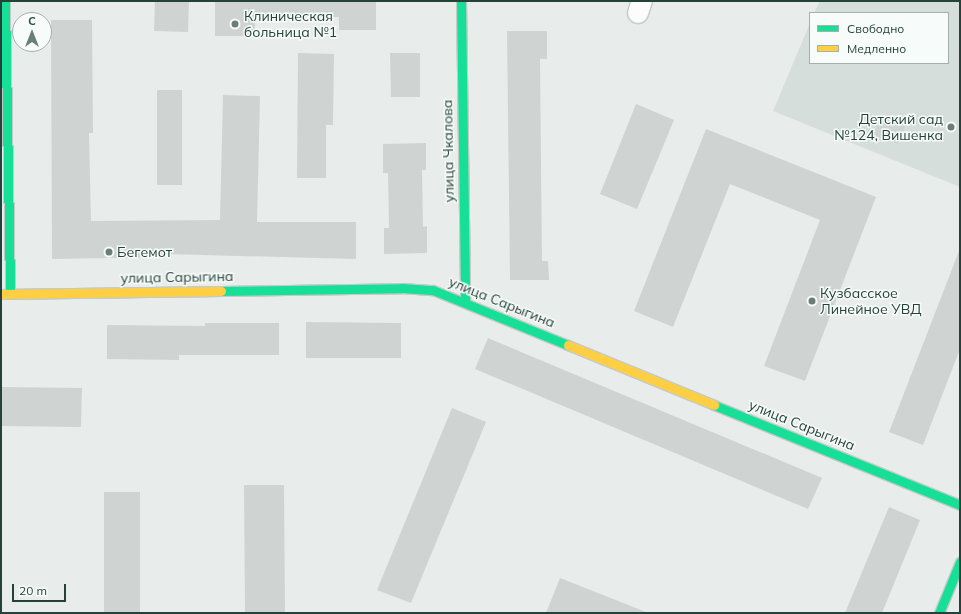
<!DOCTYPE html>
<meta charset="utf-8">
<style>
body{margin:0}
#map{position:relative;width:961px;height:614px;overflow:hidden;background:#e8edeb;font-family:Mulish,sans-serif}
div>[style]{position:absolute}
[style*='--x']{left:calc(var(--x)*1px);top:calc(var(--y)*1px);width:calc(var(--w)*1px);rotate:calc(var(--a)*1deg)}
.built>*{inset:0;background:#d6dedb}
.building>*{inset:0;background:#cfd4d2}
.roads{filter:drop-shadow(1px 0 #c5cac8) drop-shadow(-1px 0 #c5cac8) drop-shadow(0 1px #c5cac8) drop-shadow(0 -1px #c5cac8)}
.street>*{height:20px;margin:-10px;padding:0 10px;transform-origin:10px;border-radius:10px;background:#fcfcfc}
.fast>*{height:9px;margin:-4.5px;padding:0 4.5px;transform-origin:4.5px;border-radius:4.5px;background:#16e098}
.slow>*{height:9px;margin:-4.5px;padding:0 4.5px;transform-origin:4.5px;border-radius:4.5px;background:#ffcf43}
.dots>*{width:11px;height:11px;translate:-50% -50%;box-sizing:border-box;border:2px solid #f7fbf9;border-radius:50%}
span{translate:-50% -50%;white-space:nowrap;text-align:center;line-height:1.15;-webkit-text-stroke:3px #f7fbf9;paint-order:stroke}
.poi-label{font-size:14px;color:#24423a}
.left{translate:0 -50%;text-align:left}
.right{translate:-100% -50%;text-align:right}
.street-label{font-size:14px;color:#24423a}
.frame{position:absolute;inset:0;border:2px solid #24423a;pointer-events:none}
.legend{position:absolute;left:809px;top:12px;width:140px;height:52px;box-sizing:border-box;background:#f7fbf9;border:1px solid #a3b1ad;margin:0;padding:5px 7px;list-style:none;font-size:12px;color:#24423a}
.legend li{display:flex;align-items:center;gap:8px;height:20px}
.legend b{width:20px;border:1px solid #a3b1ad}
.north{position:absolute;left:12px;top:12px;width:40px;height:40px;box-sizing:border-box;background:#f7fbf9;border:1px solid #a3b1ad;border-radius:50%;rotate:0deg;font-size:11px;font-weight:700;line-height:16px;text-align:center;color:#24423a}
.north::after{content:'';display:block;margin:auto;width:14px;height:18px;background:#697e78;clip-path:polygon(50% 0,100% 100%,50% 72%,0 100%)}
.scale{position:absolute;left:12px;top:584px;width:54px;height:18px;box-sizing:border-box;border:2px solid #24423a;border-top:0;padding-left:5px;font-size:12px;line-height:14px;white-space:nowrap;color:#24423a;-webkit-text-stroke:3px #f7fbf9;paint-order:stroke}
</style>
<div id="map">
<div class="built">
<i style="clip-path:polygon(820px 1px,960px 1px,960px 187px,773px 111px,810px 23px,810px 63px,948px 63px,948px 13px,814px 13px)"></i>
</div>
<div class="building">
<i style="clip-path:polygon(155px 1px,189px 1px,188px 32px,154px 31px)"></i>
<i style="clip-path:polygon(215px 1px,376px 1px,376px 30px,339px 30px,339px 17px,255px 17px,255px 36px,215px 36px)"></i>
<i style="clip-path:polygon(51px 20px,92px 20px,93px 133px,89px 133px,91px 221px,220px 220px,223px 95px,260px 96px,257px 222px,356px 222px,356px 259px,165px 254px,165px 257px,52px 259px)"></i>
<i style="clip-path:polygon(507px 31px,547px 31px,547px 59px,540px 59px,542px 261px,548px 261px,549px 280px,510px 280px)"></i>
<i style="clip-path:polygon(298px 53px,334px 54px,333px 125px,326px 125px,326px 178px,297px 178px)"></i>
<i style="clip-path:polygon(390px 53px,420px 53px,420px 97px,391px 97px)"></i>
<i style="clip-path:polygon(157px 90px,182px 90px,182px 185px,157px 185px)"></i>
<i style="clip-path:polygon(636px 104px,674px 120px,637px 209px,600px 194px)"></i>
<i style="clip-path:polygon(882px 115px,906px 125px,898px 144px,874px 135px)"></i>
<i style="clip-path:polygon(706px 129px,876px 197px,805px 381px,764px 366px,820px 220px,730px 184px,673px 327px,634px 311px)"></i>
<i style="clip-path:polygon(426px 143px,426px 170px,422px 170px,423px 227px,427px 226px,427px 253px,384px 254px,384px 228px,389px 228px,388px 173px,383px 173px,383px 144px)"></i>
<i style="clip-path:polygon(959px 251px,960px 349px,923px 445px,889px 432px)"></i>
<i style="clip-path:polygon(306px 322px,401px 323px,401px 358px,306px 358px)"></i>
<i style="clip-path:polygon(205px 323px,279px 323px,279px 355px,179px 355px,179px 360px,107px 359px,107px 325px,205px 326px)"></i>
<i style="clip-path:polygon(488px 338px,822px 478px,808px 509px,475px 369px)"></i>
<i style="clip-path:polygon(1px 387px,82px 388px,81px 427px,1px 426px)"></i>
<i style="clip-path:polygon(452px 408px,486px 422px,411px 603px,377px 590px)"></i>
<i style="clip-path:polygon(244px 485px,284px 485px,285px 613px,245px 613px)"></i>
<i style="clip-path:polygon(104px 492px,140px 492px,140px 613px,104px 613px)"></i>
<i style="clip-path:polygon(889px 507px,920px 520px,882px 613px,845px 613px)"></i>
<i style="clip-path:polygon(560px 578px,646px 612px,646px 613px,546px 613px)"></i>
</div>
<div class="roads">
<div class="street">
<i style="--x:638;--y:13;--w:13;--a:-72"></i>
</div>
<div class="fast">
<i style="--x:5;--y:1;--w:293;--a:89"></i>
<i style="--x:461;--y:1;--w:300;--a:89.2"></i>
<i style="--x:221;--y:291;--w:181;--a:-0.9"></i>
<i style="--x:402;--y:288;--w:31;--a:4"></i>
<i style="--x:433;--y:290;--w:146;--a:22.2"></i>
<i style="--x:714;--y:405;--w:266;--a:22.1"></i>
<i style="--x:939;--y:613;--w:55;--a:-67.6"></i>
</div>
<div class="slow">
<i style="--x:1;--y:294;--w:220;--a:-0.8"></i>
<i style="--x:568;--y:345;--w:158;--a:22.3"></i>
</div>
</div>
<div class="dots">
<i style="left:235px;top:24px;background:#697e78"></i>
<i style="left:951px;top:127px;background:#697e78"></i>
<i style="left:109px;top:252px;background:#697e78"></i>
<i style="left:812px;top:301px;background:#697e78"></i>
</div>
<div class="poi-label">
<span class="left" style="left:244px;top:24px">Клиническая<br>больница №1</span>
<span class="right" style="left:943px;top:127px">Детский сад<br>№124, Вишенка</span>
<span class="left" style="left:117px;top:252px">Бегемот</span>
<span class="left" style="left:820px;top:301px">Кузбасское<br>Линейное УВД</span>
</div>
<div class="street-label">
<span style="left:448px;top:151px;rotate:-91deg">улица Чкалова</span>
<span style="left:177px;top:277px;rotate:-1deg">улица Сарыгина</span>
<span style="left:502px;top:302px;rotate:22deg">улица Сарыгина</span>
<span style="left:802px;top:425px;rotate:22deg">улица Сарыгина</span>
</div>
<div class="frame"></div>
<ul class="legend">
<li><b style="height:5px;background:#16e098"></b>Свободно</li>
<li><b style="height:5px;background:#ffcf43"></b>Медленно</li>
</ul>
<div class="north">С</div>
<div class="scale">20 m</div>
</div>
